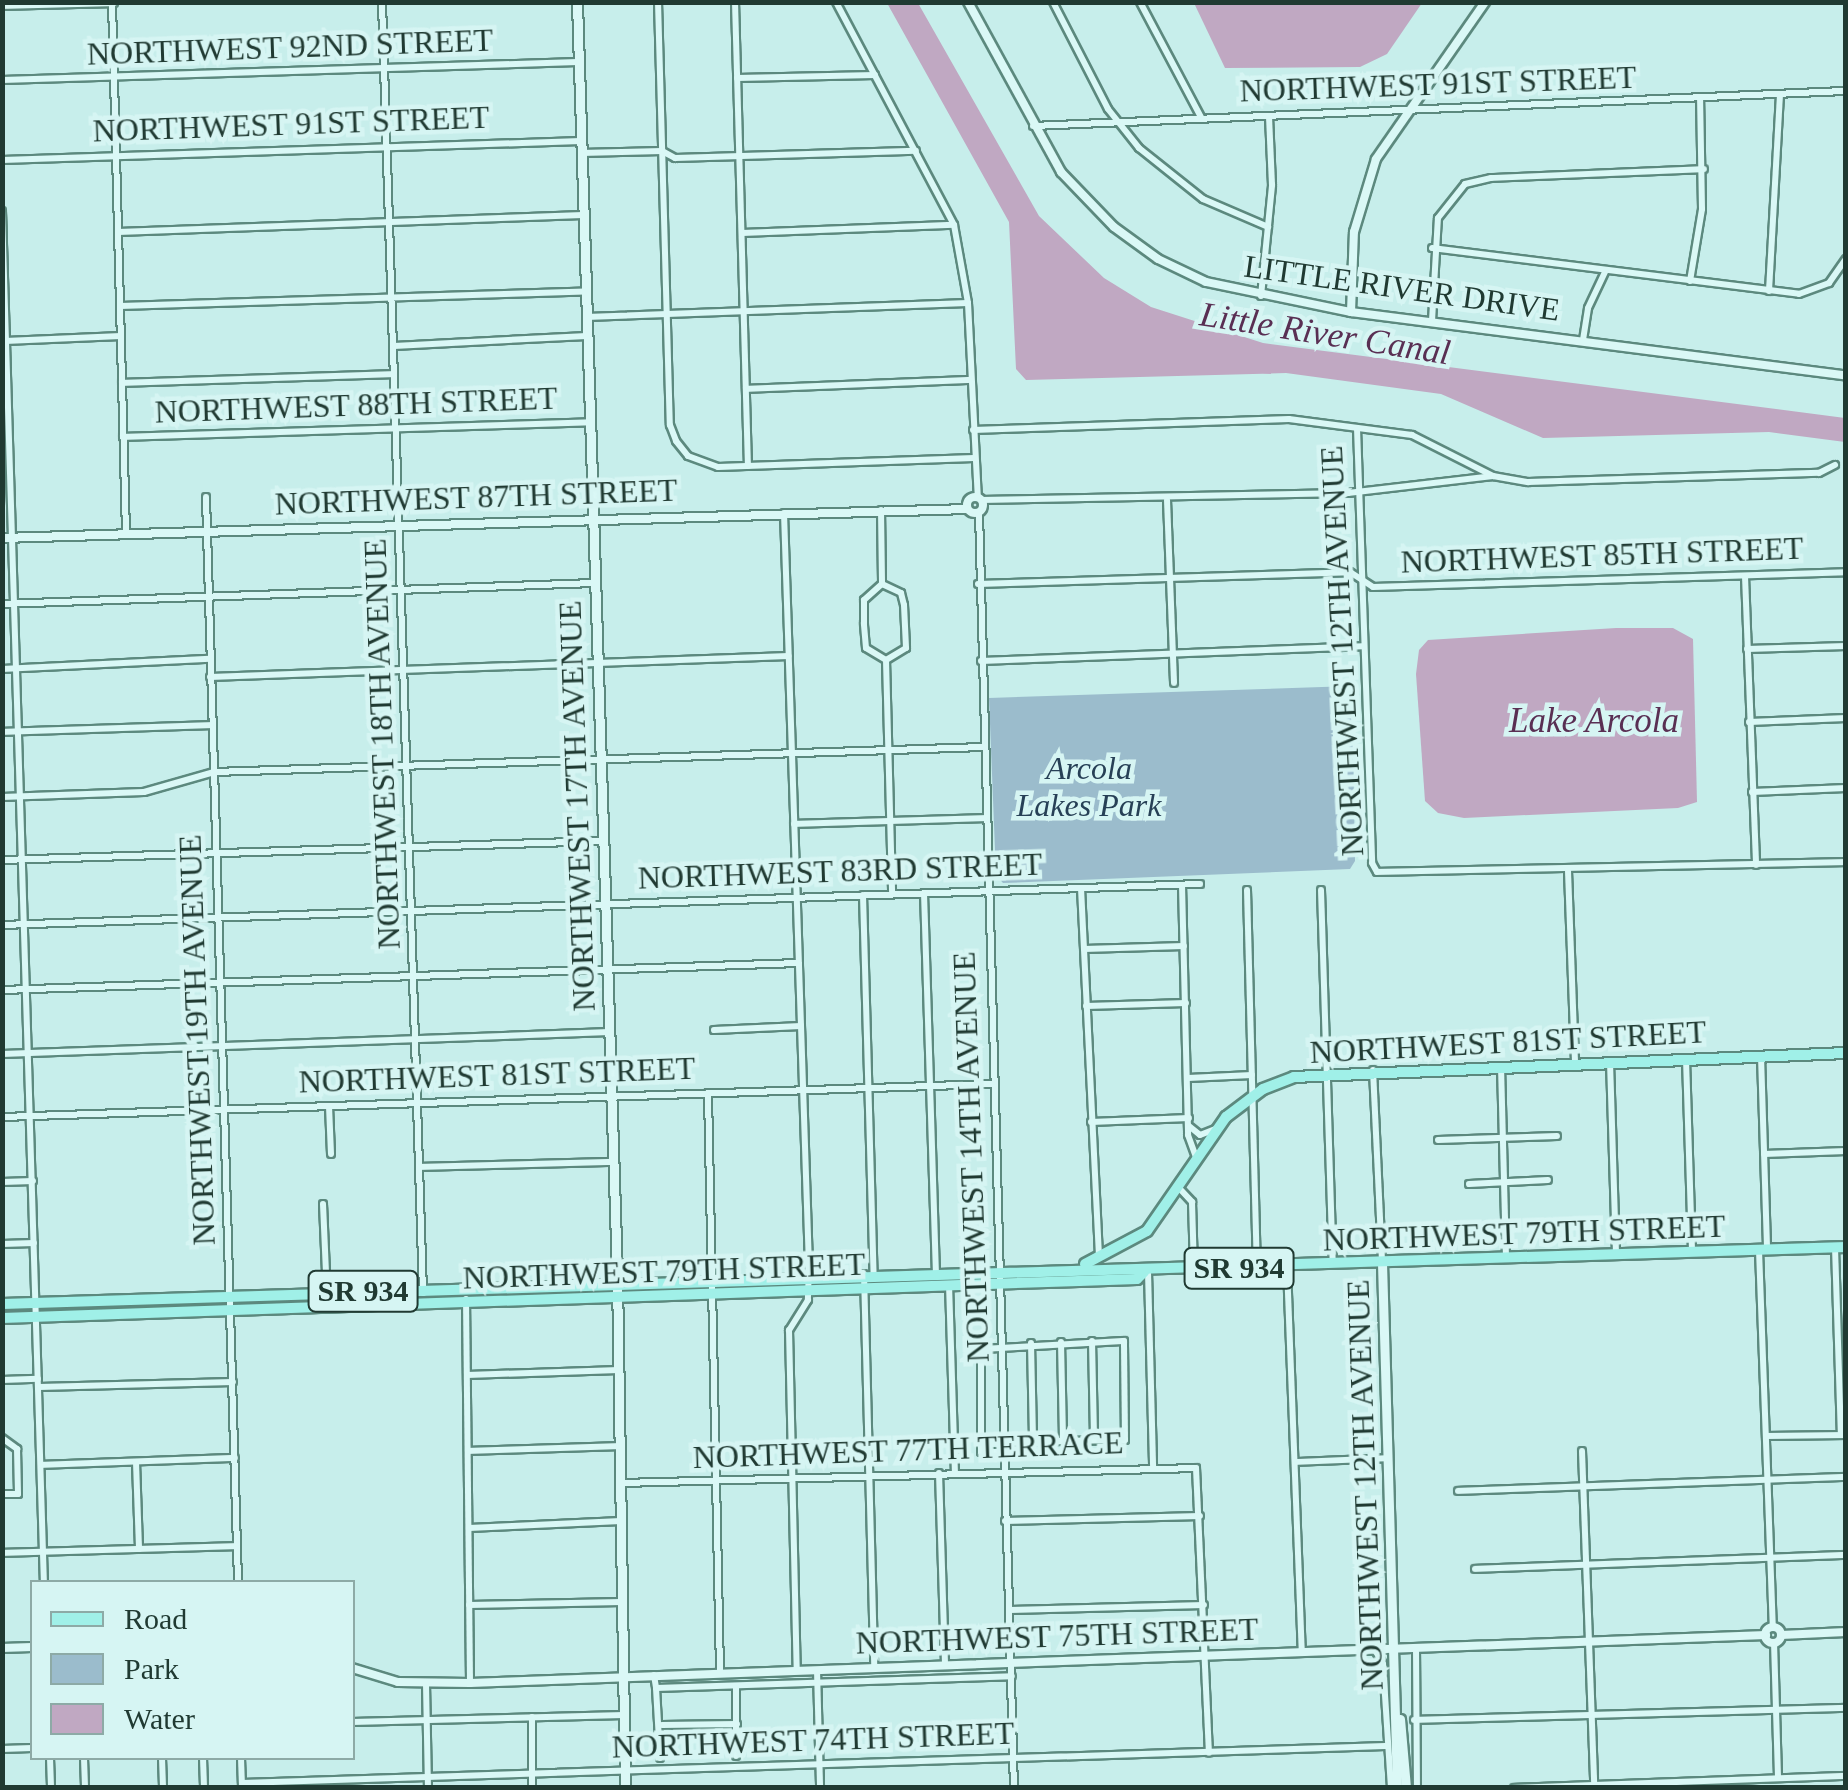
<!DOCTYPE html>
<style>
body{margin:0}
#map{position:relative;width:1848px;height:1790px;overflow:hidden;background:#c7eeeb;font-family:"Times New Roman",serif}
div>[style]{position:absolute}
[style*='--x']{left:calc(var(--x)*1px);top:calc(var(--y)*1px);width:calc(var(--w)*1px);rotate:calc(var(--a)*1deg)}
.green>*{inset:0;background:#9bbccc}
.water>*{inset:0;background:#c0a8c2}
.roads{filter:drop-shadow(2px 0 #5c897e) drop-shadow(-2px 0 #5c897e) drop-shadow(0 2px #5c897e) drop-shadow(0 -2px #5c897e)}
.minor>*{height:6px;margin:-3px;padding:0 3px;transform-origin:3px;border-radius:3px;background:#daf8f6}
.tertiary>*{height:8px;margin:-4px;padding:0 4px;transform-origin:4px;border-radius:4px;background:#daf8f6}
.tertiary>.ring{margin:-4px;padding:0;box-sizing:content-box;background:none;border:8px solid #daf8f6;border-radius:50%}
.secondary>*{height:9px;margin:-4.5px;padding:0 4.5px;transform-origin:4.5px;border-radius:4.5px;background:#daf8f6}
.primary>*{height:10px;margin:-5px;padding:0 5px;transform-origin:5px;border-radius:5px;background:#a0f0e8}
span{translate:-50% -50%;white-space:nowrap;text-align:center;line-height:1.15;-webkit-text-stroke:9px #d6f5f3;paint-order:stroke}
.shield-label span{padding:2px 8px;background:#d6f5f3;border:2px solid;border-radius:8px;-webkit-text-stroke-width:0}
.shield-label{font-size:30px;color:#203a32;font-weight:700}
.street-label{font-size:32px;color:#203a32}
.park-label{font-size:32px;color:#274056;font-style:italic}
.water-label{font-size:35px;color:#592f53;font-style:italic}
.frame{position:absolute;inset:0;border:5px solid #203a32;pointer-events:none}
.legend{position:absolute;left:30px;top:1580px;width:325px;height:180px;box-sizing:border-box;background:#d6f5f3;border:2px solid #8daaa6;margin:0;padding:12px 18px;list-style:none;font-size:30px;color:#203a32}
.legend li{display:flex;align-items:center;gap:20px;height:50px}
.legend b{width:50px;border:2px solid #8daaa6}
</style>
<div id="map">
<div class="green">
<i style="clip-path:polygon(1352px 686px,1355px 861px,1350px 869px,1003px 883px,996px 875px,989px 698px)"></i>
</div>
<div class="water">
<i style="clip-path:polygon(887px 3px,918px 3px,1039px 216px,1104px 278px,1151px 307px,1263px 343px,1845px 418px,1845px 442px,1769px 432px,1543px 438px,1441px 394px,1286px 373px,1026px 380px,1016px 369px,1009px 222px)"></i>
<i style="clip-path:polygon(1194px 3px,1422px 3px,1387px 54px,1360px 67px,1225px 68px)"></i>
<i style="clip-path:polygon(1616px 628px,1673px 628px,1693px 639px,1697px 802px,1678px 808px,1464px 818px,1438px 813px,1425px 801px,1416px 674px,1419px 650px,1428px 640px)"></i>
</div>
<div class="roads">
<div class="minor">
<i style="--x:112;--y:2;--w:532;--a:88.49"></i>
<i style="--x:382;--y:2;--w:1292;--a:88.18"></i>
<i style="--x:658;--y:2;--w:423;--a:88.4"></i>
<i style="--x:670;--y:425;--w:17;--a:69"></i>
<i style="--x:676;--y:441;--w:19;--a:51"></i>
<i style="--x:688;--y:456;--w:32;--a:20"></i>
<i style="--x:718;--y:467;--w:256;--a:-2"></i>
<i style="--x:735;--y:2;--w:464;--a:88.4"></i>
<i style="--x:836;--y:2;--w:252;--a:62.1"></i>
<i style="--x:954;--y:225;--w:79;--a:79.8"></i>
<i style="--x:968;--y:303;--w:195;--a:87.1"></i>
<i style="--x:1053;--y:2;--w:120;--a:62.8"></i>
<i style="--x:1108;--y:109;--w:50;--a:51.5"></i>
<i style="--x:1139;--y:148;--w:82;--a:38.6"></i>
<i style="--x:1203;--y:199;--w:71;--a:23.3"></i>
<i style="--x:1140;--y:2;--w:132;--a:62.1"></i>
<i style="--x:2;--y:6;--w:112;--a:-1.5"></i>
<i style="--x:737;--y:78;--w:138;--a:-1.2"></i>
<i style="--x:2;--y:80;--w:576;--a:-1.79"></i>
<i style="--x:1033;--y:126;--w:814;--a:-2.47"></i>
<i style="--x:581;--y:153;--w:81;--a:-1.4"></i>
<i style="--x:662;--y:151;--w:15;--a:28"></i>
<i style="--x:675;--y:158;--w:241;--a:-1.7"></i>
<i style="--x:2;--y:160;--w:579;--a:-1.88"></i>
<i style="--x:2;--y:211;--w:1372;--a:88.25"></i>
<i style="--x:118;--y:232;--w:465;--a:-2.1"></i>
<i style="--x:742;--y:233;--w:212;--a:-2.2"></i>
<i style="--x:1432;--y:248;--w:370;--a:7.1"></i>
<i style="--x:1799;--y:294;--w:32;--a:-20"></i>
<i style="--x:1829;--y:283;--w:29;--a:-55"></i>
<i style="--x:1690;--y:281;--w:73;--a:-80.5"></i>
<i style="--x:1702;--y:209;--w:111;--a:-91"></i>
<i style="--x:1769;--y:291;--w:197;--a:-86.8"></i>
<i style="--x:1261;--y:296;--w:112;--a:-84.3"></i>
<i style="--x:1272;--y:185;--w:69;--a:-92.5"></i>
<i style="--x:120;--y:306;--w:465;--a:-1.8"></i>
<i style="--x:586;--y:317;--w:382;--a:-2.1"></i>
<i style="--x:1432;--y:321;--w:103;--a:-86.7"></i>
<i style="--x:1438;--y:218;--w:43;--a:-51.5"></i>
<i style="--x:1465;--y:184;--w:27;--a:-13"></i>
<i style="--x:1491;--y:178;--w:213;--a:-2.4"></i>
<i style="--x:1583;--y:340;--w:32;--a:-81"></i>
<i style="--x:1588;--y:308;--w:42;--a:-64.7"></i>
<i style="--x:5;--y:341;--w:116;--a:-2.5"></i>
<i style="--x:394;--y:346;--w:193;--a:-3"></i>
<i style="--x:122;--y:383;--w:272;--a:-1.9"></i>
<i style="--x:746;--y:389;--w:225;--a:-2.3"></i>
<i style="--x:1357;--y:428;--w:435;--a:88"></i>
<i style="--x:1372;--y:863;--w:10;--a:61"></i>
<i style="--x:1377;--y:872;--w:469;--a:-1.2"></i>
<i style="--x:973;--y:430;--w:316;--a:-2"></i>
<i style="--x:1289;--y:419;--w:124;--a:7.4"></i>
<i style="--x:1412;--y:435;--w:91;--a:26.8"></i>
<i style="--x:123;--y:437;--w:466;--a:-1.8"></i>
<i style="--x:206;--y:497;--w:1085;--a:88.31"></i>
<i style="--x:981;--y:500;--w:367;--a:-1.1"></i>
<i style="--x:1348;--y:493;--w:146;--a:-6.7"></i>
<i style="--x:1493;--y:476;--w:36;--a:10"></i>
<i style="--x:1528;--y:482;--w:291;--a:-1.8"></i>
<i style="--x:1819;--y:473;--w:18;--a:-27"></i>
<i style="--x:1167;--y:500;--w:183;--a:87.8"></i>
<i style="--x:881;--y:510;--w:74;--a:89.2"></i>
<i style="--x:979;--y:512;--w:1276;--a:88.43"></i>
<i style="--x:784;--y:513;--w:754;--a:88.1"></i>
<i style="--x:809;--y:1267;--w:33;--a:92"></i>
<i style="--x:808;--y:1300;--w:36;--a:122"></i>
<i style="--x:789;--y:1330;--w:341;--a:88.7"></i>
<i style="--x:1745;--y:576;--w:289;--a:87.8"></i>
<i style="--x:882;--y:584;--w:21;--a:25"></i>
<i style="--x:901;--y:593;--w:12;--a:76"></i>
<i style="--x:904;--y:605;--w:43;--a:87.3"></i>
<i style="--x:906;--y:648;--w:23;--a:149"></i>
<i style="--x:886;--y:660;--w:23;--a:-149"></i>
<i style="--x:866;--y:648;--w:25;--a:-95"></i>
<i style="--x:864;--y:623;--w:23;--a:-90"></i>
<i style="--x:864;--y:600;--w:24;--a:-42"></i>
<i style="--x:978;--y:584;--w:372;--a:-1.8"></i>
<i style="--x:1350;--y:572;--w:27;--a:33"></i>
<i style="--x:1373;--y:587;--w:473;--a:-1.8"></i>
<i style="--x:2;--y:604;--w:592;--a:-2.03"></i>
<i style="--x:1747;--y:649;--w:99;--a:-1.7"></i>
<i style="--x:886;--y:660;--w:234;--a:88.5"></i>
<i style="--x:981;--y:661;--w:382;--a:-2.2"></i>
<i style="--x:2;--y:669;--w:208;--a:-2.8"></i>
<i style="--x:210;--y:677;--w:579;--a:-2.08"></i>
<i style="--x:1749;--y:722;--w:97;--a:-2.4"></i>
<i style="--x:2;--y:732;--w:209;--a:-1.9"></i>
<i style="--x:1752;--y:792;--w:94;--a:-2.4"></i>
<i style="--x:2;--y:797;--w:142;--a:-2"></i>
<i style="--x:144;--y:792;--w:73;--a:-15.9"></i>
<i style="--x:214;--y:772;--w:769;--a:-1.86"></i>
<i style="--x:794;--y:824;--w:191;--a:-1.8"></i>
<i style="--x:2;--y:860;--w:602;--a:-1.81"></i>
<i style="--x:1568;--y:871;--w:192;--a:87.9"></i>
<i style="--x:1182;--y:885;--w:250;--a:88.6"></i>
<i style="--x:1188;--y:1135;--w:23;--a:70"></i>
<i style="--x:1081;--y:888;--w:367;--a:87.2"></i>
<i style="--x:1247;--y:890;--w:377;--a:88.5"></i>
<i style="--x:1321;--y:890;--w:374;--a:88.2"></i>
<i style="--x:924;--y:893;--w:382;--a:88.2"></i>
<i style="--x:863;--y:895;--w:384;--a:88.4"></i>
<i style="--x:2;--y:925;--w:1199;--a:-1.96"></i>
<i style="--x:1084;--y:949;--w:100;--a:-1.7"></i>
<i style="--x:2;--y:990;--w:797;--a:-1.94"></i>
<i style="--x:1086;--y:1006;--w:100;--a:-1.7"></i>
<i style="--x:714;--y:1030;--w:87;--a:-2.6"></i>
<i style="--x:2;--y:1054;--w:608;--a:-2.07"></i>
<i style="--x:1761;--y:1056;--w:192;--a:88.2"></i>
<i style="--x:1686;--y:1059;--w:192;--a:88.2"></i>
<i style="--x:1610;--y:1062;--w:192;--a:88.2"></i>
<i style="--x:1501;--y:1066;--w:192;--a:88.5"></i>
<i style="--x:1373;--y:1070;--w:192;--a:87.3"></i>
<i style="--x:1188;--y:1078;--w:64;--a:-2.7"></i>
<i style="--x:708;--y:1093;--w:580;--a:88.81"></i>
<i style="--x:329;--y:1106;--w:48;--a:87.6"></i>
<i style="--x:2;--y:1117;--w:993;--a:-1.91"></i>
<i style="--x:1091;--y:1122;--w:98;--a:-2.3"></i>
<i style="--x:1189;--y:1126;--w:14;--a:39"></i>
<i style="--x:1200;--y:1135;--w:17;--a:-21"></i>
<i style="--x:1438;--y:1140;--w:119;--a:-1.9"></i>
<i style="--x:1764;--y:1154;--w:82;--a:-2.1"></i>
<i style="--x:420;--y:1167;--w:194;--a:-1.5"></i>
<i style="--x:2;--y:1182;--w:31;--a:-2"></i>
<i style="--x:1469;--y:1184;--w:79;--a:-2.9"></i>
<i style="--x:1180;--y:1189;--w:18;--a:47"></i>
<i style="--x:1192;--y:1202;--w:67;--a:88.3"></i>
<i style="--x:323;--y:1204;--w:93;--a:87.5"></i>
<i style="--x:2;--y:1244;--w:32;--a:-2"></i>
<i style="--x:1835;--y:1247;--w:188;--a:88.2"></i>
<i style="--x:1759;--y:1250;--w:377;--a:87.9"></i>
<i style="--x:1287;--y:1267;--w:386;--a:87.8"></i>
<i style="--x:1148;--y:1272;--w:195;--a:88.5"></i>
<i style="--x:864;--y:1274;--w:393;--a:88.5"></i>
<i style="--x:949;--y:1284;--w:189;--a:88.2"></i>
<i style="--x:466;--y:1299;--w:384;--a:89.4"></i>
<i style="--x:1092;--y:1341;--w:99;--a:88.8"></i>
<i style="--x:1061;--y:1342;--w:99;--a:88.8"></i>
<i style="--x:1031;--y:1343;--w:98;--a:88.8"></i>
<i style="--x:467;--y:1375;--w:152;--a:-1.9"></i>
<i style="--x:2;--y:1380;--w:36;--a:-2"></i>
<i style="--x:39;--y:1387;--w:194;--a:-1.5"></i>
<i style="--x:1766;--y:1436;--w:80;--a:-0.7"></i>
<i style="--x:2;--y:1438;--w:19;--a:36"></i>
<i style="--x:17;--y:1449;--w:45;--a:88.7"></i>
<i style="--x:18;--y:1494;--w:16;--a:180"></i>
<i style="--x:1004;--y:1442;--w:121;--a:-0.9"></i>
<i style="--x:1125;--y:1440;--w:99;--a:-90.6"></i>
<i style="--x:1124;--y:1341;--w:143;--a:176.8"></i>
<i style="--x:981;--y:1349;--w:103;--a:90"></i>
<i style="--x:981;--y:1452;--w:24;--a:0"></i>
<i style="--x:469;--y:1451;--w:150;--a:-1.9"></i>
<i style="--x:1582;--y:1451;--w:334;--a:87.9"></i>
<i style="--x:136;--y:1462;--w:87;--a:88"></i>
<i style="--x:1295;--y:1462;--w:94;--a:-2.4"></i>
<i style="--x:41;--y:1465;--w:194;--a:-2.1"></i>
<i style="--x:939;--y:1473;--w:192;--a:88.2"></i>
<i style="--x:621;--y:1483;--w:575;--a:-1.49"></i>
<i style="--x:1196;--y:1468;--w:285;--a:87.4"></i>
<i style="--x:1458;--y:1491;--w:388;--a:-2.1"></i>
<i style="--x:1005;--y:1521;--w:195;--a:-1.5"></i>
<i style="--x:469;--y:1528;--w:152;--a:-2.6"></i>
<i style="--x:2;--y:1553;--w:235;--a:-1.7"></i>
<i style="--x:1475;--y:1569;--w:371;--a:-2.2"></i>
<i style="--x:469;--y:1605;--w:153;--a:-1.1"></i>
<i style="--x:1010;--y:1610;--w:194;--a:-1.5"></i>
<i style="--x:1774;--y:1642;--w:136;--a:88.3"></i>
<i style="--x:1416;--y:1648;--w:140;--a:89.6"></i>
<i style="--x:1375;--y:1650;--w:16;--a:60"></i>
<i style="--x:1383;--y:1664;--w:124;--a:86.3"></i>
<i style="--x:817;--y:1670;--w:118;--a:88.5"></i>
<i style="--x:654;--y:1675;--w:13;--a:81"></i>
<i style="--x:656;--y:1688;--w:356;--a:-1.9"></i>
<i style="--x:426;--y:1684;--w:104;--a:88.9"></i>
<i style="--x:736;--y:1686;--w:70;--a:90"></i>
<i style="--x:656;--y:1688;--w:70;--a:86.7"></i>
<i style="--x:532;--y:1717;--w:71;--a:90"></i>
<i style="--x:1414;--y:1720;--w:432;--a:-1.6"></i>
<i style="--x:352;--y:1722;--w:272;--a:-1.5"></i>
<i style="--x:662;--y:1725;--w:75;--a:-0.8"></i>
<i style="--x:2;--y:1749;--w:30;--a:-2"></i>
<i style="--x:50;--y:1758;--w:30;--a:88"></i>
<i style="--x:84;--y:1758;--w:30;--a:88"></i>
<i style="--x:162;--y:1758;--w:30;--a:88"></i>
<i style="--x:203;--y:1758;--w:30;--a:88"></i>
<i style="--x:241;--y:1758;--w:30;--a:88"></i>
<i style="--x:242;--y:1783;--w:1144;--a:-1.85"></i>
<i style="--x:1514;--y:1788;--w:332;--a:-2.1"></i>
</div>
<div class="tertiary">
<i style="--x:968;--y:2;--w:194;--a:61.3"></i>
<i style="--x:1061;--y:172;--w:76;--a:46.1"></i>
<i style="--x:1114;--y:227;--w:54;--a:36"></i>
<i style="--x:1158;--y:259;--w:53;--a:25.6"></i>
<i style="--x:1206;--y:282;--w:148;--a:11.7"></i>
<i style="--x:1351;--y:312;--w:499;--a:7.3"></i>
<i style="--x:1351;--y:312;--w:80;--a:-87.9"></i>
<i style="--x:1354;--y:232;--w:76;--a:-73.2"></i>
<i style="--x:1376;--y:159;--w:191;--a:-55.2"></i>
<i class="ring" style="left:967px;top:497px;width:8px;height:8px"></i>
<i style="--x:2;--y:538;--w:965;--a:-1.72"></i>
<i class="ring" style="left:1765px;top:1627px;width:8px;height:8px"></i>
<i style="--x:1781;--y:1635;--w:65;--a:-2.6"></i>
<i style="--x:2;--y:1648;--w:30;--a:-2"></i>
<i style="--x:352;--y:1668;--w:48;--a:16.9"></i>
<i style="--x:398;--y:1682;--w:72;--a:0.8"></i>
<i style="--x:470;--y:1683;--w:1297;--a:-2.12"></i>
</div>
<div class="secondary">
<i style="--x:577;--y:2;--w:1274;--a:88.2"></i>
<i style="--x:617;--y:1275;--w:513;--a:89.11"></i>
<i style="--x:1382;--y:1263;--w:525;--a:88.36"></i>
<i style="--x:1400;--y:1719;--w:69;--a:85"></i>
</div>
<div class="primary">
<i style="--x:1085;--y:1264;--w:70;--a:-28"></i>
<i style="--x:1147;--y:1231;--w:139;--a:-55.3"></i>
<i style="--x:1226;--y:1117;--w:46;--a:-37.1"></i>
<i style="--x:1263;--y:1089;--w:33;--a:-21"></i>
<i style="--x:1294;--y:1077;--w:553;--a:-2.49"></i>
<i style="--x:2;--y:1304;--w:1845;--a:-1.77"></i>
<i style="--x:2;--y:1318;--w:1078;--a:-1.97"></i>
<i style="--x:1079;--y:1281;--w:58;--a:-2"></i>
<i style="--x:1137;--y:1279;--w:10;--a:-45"></i>
</div>
</div>
<div class="shield-label">
<span style="left:1239px;top:1268px">SR 934</span>
<span style="left:363px;top:1291px">SR 934</span>
</div>
<div class="street-label">
<span style="left:290px;top:47px;rotate:-2deg">NORTHWEST 92ND STREET</span>
<span style="left:1438px;top:84px;rotate:-2deg">NORTHWEST 91ST STREET</span>
<span style="left:291px;top:124px;rotate:-2deg">NORTHWEST 91ST STREET</span>
<span style="left:1402px;top:288px;rotate:8deg">LITTLE RIVER DRIVE</span>
<span style="left:356px;top:405px;rotate:-2deg">NORTHWEST 88TH STREET</span>
<span style="left:476px;top:497px;rotate:-2deg">NORTHWEST 87TH STREET</span>
<span style="left:1602px;top:555px;rotate:-2deg">NORTHWEST 85TH STREET</span>
<span style="left:1342px;top:651px;rotate:-93deg">NORTHWEST 12TH AVENUE</span>
<span style="left:382px;top:744px;rotate:-92deg">NORTHWEST 18TH AVENUE</span>
<span style="left:577px;top:806px;rotate:-92deg">NORTHWEST 17TH AVENUE</span>
<span style="left:840px;top:871px;rotate:-2deg">NORTHWEST 83RD STREET</span>
<span style="left:197px;top:1040px;rotate:-92deg">NORTHWEST 19TH AVENUE</span>
<span style="left:1508px;top:1042px;rotate:-3deg">NORTHWEST 81ST STREET</span>
<span style="left:497px;top:1075px;rotate:-2deg">NORTHWEST 81ST STREET</span>
<span style="left:971px;top:1157px;rotate:-92deg">NORTHWEST 14TH AVENUE</span>
<span style="left:1524px;top:1233px;rotate:-2deg">NORTHWEST 79TH STREET</span>
<span style="left:664px;top:1271px;rotate:-2deg">NORTHWEST 79TH STREET</span>
<span style="left:908px;top:1450px;rotate:-2deg">NORTHWEST 77TH TERRACE</span>
<span style="left:1365px;top:1485px;rotate:-92deg">NORTHWEST 12TH AVENUE</span>
<span style="left:1057px;top:1636px;rotate:-2deg">NORTHWEST 75TH STREET</span>
<span style="left:813px;top:1740px;rotate:-2deg">NORTHWEST 74TH STREET</span>
</div>
<div class="park-label">
<span style="left:1089px;top:787px">Arcola<br>Lakes Park</span>
</div>
<div class="water-label">
<span style="left:1325px;top:334px;rotate:9deg">Little River Canal</span>
<span style="left:1594px;top:721px">Lake Arcola</span>
</div>
<div class="frame"></div>
<ul class="legend">
<li><b style="height:12px;background:#a0f0e8"></b>Road</li>
<li><b style="height:28px;background:#9bbccc"></b>Park</li>
<li><b style="height:28px;background:#c0a8c2"></b>Water</li>
</ul>
</div>
